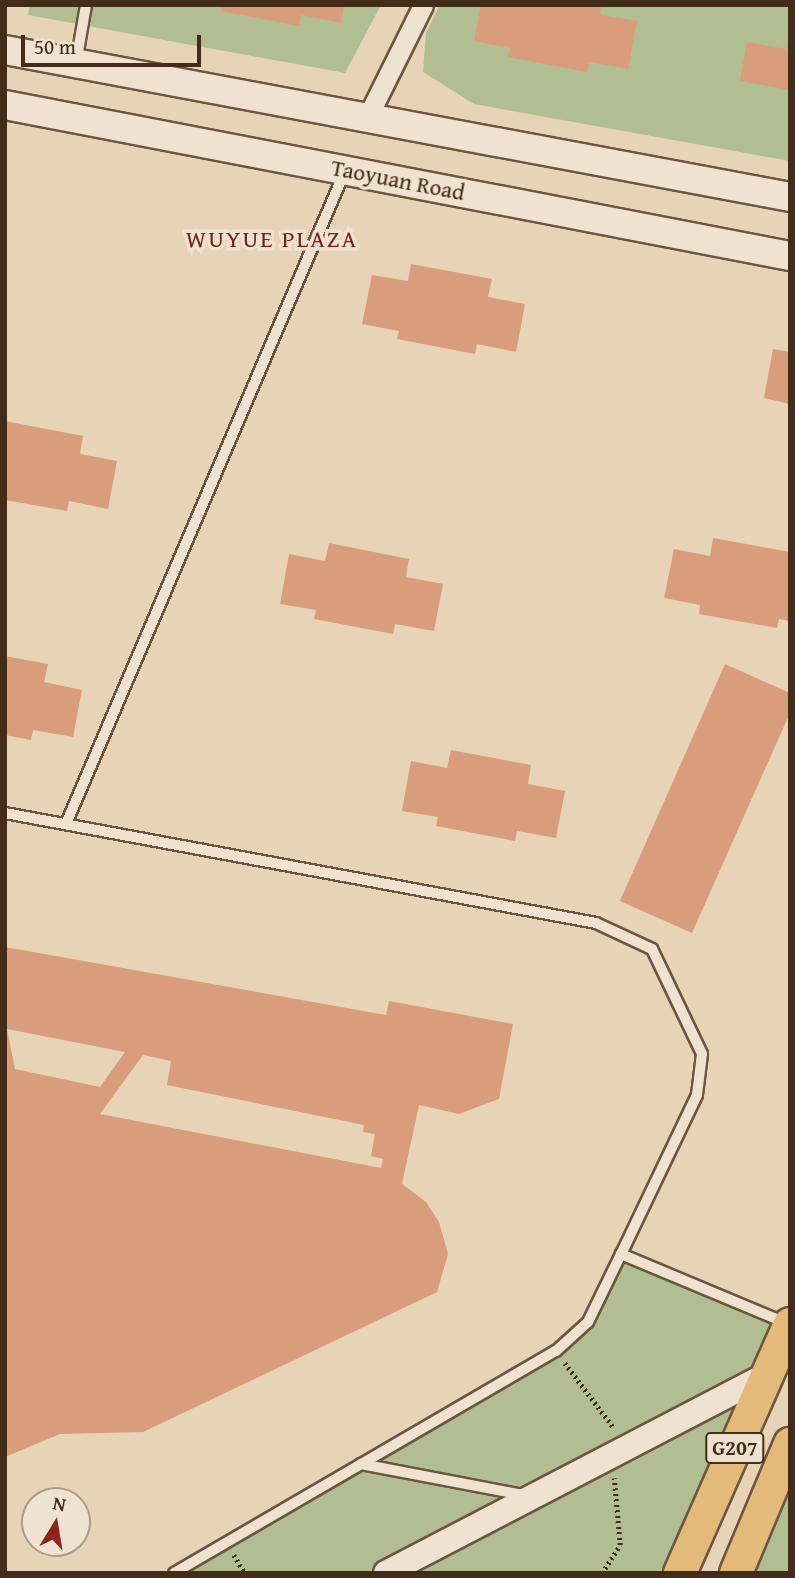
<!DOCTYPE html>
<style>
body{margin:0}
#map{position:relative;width:795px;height:1578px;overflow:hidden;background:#e7d3b6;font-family:"Gentium Book Plus",serif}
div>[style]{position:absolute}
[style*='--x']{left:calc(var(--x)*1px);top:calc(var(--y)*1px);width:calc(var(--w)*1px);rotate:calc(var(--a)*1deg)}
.green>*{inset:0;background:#b0be92}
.building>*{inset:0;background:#da9d7b}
.path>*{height:4.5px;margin-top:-2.25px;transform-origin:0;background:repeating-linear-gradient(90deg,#442d18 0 2px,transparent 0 5.5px)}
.roads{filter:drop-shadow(2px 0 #6d5640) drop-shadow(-2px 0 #6d5640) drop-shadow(0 2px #6d5640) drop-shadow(0 -2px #6d5640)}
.service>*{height:10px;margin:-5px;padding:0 5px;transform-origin:5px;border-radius:5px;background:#efe2d0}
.minor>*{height:19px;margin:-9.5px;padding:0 9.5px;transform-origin:9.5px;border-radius:9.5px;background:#efe2d0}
.tertiary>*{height:24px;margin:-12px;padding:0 12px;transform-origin:12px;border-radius:12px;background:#efe2d0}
.secondary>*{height:28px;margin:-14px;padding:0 14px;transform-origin:14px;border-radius:14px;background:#efe2d0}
.trunk>*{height:32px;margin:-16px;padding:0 16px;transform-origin:16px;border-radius:16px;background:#e4ba7b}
span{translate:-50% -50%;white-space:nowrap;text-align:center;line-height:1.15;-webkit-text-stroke:7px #efe2d0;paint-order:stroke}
.shield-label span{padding:2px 5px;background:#efe2d0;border:2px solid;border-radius:5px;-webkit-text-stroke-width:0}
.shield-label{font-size:21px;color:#442d18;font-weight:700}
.street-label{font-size:23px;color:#442d18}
.neighbourhood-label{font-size:24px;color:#7a1f14;letter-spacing:2px}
.frame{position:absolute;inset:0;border:7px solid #442d18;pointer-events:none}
.north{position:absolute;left:21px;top:1487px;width:70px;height:70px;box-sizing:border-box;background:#efe2d0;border:2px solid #ab9a86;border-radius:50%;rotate:11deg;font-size:19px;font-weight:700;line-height:28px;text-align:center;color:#442d18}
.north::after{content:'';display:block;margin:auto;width:24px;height:32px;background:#8f2418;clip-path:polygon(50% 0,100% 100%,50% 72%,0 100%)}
.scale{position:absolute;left:21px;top:35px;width:180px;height:32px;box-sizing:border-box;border:4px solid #442d18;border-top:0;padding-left:9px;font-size:21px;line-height:24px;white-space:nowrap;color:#442d18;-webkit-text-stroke:5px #efe2d0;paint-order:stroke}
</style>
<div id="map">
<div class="green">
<i style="clip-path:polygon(30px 5px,381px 5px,345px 73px,28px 15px)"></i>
<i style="clip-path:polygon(440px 5px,790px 5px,790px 161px,474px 104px,423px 72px,426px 33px)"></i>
<i style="clip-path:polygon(621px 1254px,790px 1324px,680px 1573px,174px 1573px,556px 1351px,588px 1322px)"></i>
<i style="clip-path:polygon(790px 1444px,790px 1573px,736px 1573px)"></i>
</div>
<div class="building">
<i style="clip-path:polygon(222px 5px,344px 5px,341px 23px,301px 15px,299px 26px,221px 11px)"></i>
<i style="clip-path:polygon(481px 5px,601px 5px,600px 15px,637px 21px,628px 69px,589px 62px,587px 72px,508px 57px,510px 48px,474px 41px)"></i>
<i style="clip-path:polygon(787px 39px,790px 90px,740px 81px,747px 42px,786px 49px)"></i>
<i style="clip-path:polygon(411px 264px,492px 279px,488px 297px,525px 304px,516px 352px,477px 344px,475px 354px,397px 339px,399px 331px,362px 324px,372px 275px,408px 281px)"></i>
<i style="clip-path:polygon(773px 349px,790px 352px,790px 404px,764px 398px)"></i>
<i style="clip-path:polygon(5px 421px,83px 436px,80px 454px,117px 461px,108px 509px,69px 501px,67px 511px,5px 500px)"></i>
<i style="clip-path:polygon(713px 538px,790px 552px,790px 621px,779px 619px,777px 628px,699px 614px,700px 605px,664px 598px,674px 549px,710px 556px)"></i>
<i style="clip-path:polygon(329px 543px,409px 559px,406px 577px,443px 584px,434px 631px,395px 624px,393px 634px,314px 619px,316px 610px,280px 604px,289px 554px,325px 561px)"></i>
<i style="clip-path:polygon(5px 656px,48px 664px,44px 682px,82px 690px,73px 737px,33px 730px,31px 740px,5px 735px)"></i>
<i style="clip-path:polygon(725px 664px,790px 693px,790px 713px,692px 933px,620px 901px)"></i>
<i style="clip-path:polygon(451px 750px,531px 765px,528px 784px,565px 791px,556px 838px,517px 831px,515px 841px,436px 826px,438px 817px,402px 811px,411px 761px,447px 768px)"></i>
<i style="clip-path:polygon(evenodd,5px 947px,386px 1015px,389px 1001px,513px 1024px,499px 1099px,459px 1114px,419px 1105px,402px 1184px,426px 1202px,439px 1222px,448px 1254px,437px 1292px,143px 1432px,60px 1434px,5px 1457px,5px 947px,7px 1029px,125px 1052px,100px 1087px,15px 1069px,7px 1029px,5px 947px,143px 1055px,171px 1061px,167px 1085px,364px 1125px,363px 1132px,375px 1134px,371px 1156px,383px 1159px,381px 1168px,100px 1114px,143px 1055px)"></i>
</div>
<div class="path">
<i style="--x:565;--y:1363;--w:81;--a:53"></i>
<i style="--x:234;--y:1555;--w:21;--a:59"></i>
<i style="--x:602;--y:1573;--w:33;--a:-57"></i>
<i style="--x:620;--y:1545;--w:67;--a:-95.1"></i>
</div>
<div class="roads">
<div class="service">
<i style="--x:76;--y:63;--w:59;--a:-80.2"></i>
<i style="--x:5;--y:813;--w:601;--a:10.54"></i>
<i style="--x:596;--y:923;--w:62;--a:24.9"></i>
<i style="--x:652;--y:949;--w:116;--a:64.5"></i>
<i style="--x:702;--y:1054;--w:41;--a:97"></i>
<i style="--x:697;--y:1095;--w:176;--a:115.5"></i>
<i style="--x:621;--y:1254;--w:179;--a:22.7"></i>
<i style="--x:66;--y:824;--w:710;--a:-66.86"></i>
<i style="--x:361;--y:1464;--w:166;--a:10.8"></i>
<i style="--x:174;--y:1573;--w:442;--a:-30.2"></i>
<i style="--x:556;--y:1351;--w:43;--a:-42.2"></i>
<i style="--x:588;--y:1322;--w:76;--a:-64.1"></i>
</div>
<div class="minor">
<i style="--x:367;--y:118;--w:126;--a:-63.6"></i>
</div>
<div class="tertiary">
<i style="--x:386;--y:1573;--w:431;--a:-27.5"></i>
</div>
<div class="secondary">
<i style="--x:5;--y:50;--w:799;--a:10.61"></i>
<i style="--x:5;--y:105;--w:799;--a:10.89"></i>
</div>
<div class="trunk">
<i style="--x:680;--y:1573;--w:272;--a:-66.2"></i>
<i style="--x:736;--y:1573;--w:140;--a:-67.3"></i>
</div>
</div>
<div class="shield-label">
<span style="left:735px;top:1448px">G207</span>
</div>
<div class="street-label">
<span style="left:398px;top:180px;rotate:11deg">Taoyuan Road</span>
</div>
<div class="neighbourhood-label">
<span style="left:272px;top:239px">WUYUE PLAZA</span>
</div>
<div class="frame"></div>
<div class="north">N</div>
<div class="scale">50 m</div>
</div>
